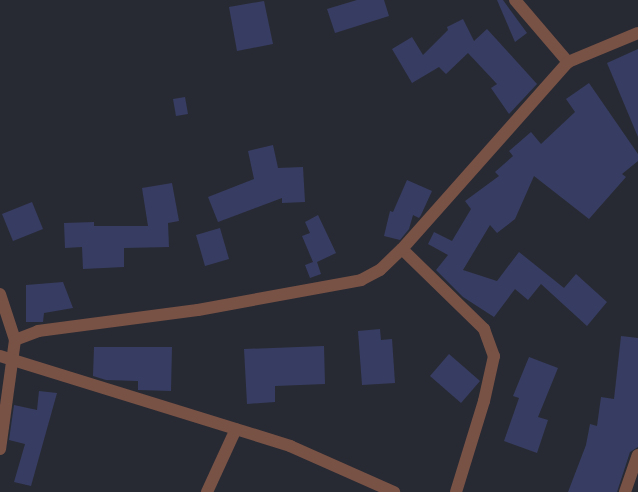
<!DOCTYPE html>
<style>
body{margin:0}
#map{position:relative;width:638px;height:492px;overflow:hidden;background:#282a33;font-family:Ubuntu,sans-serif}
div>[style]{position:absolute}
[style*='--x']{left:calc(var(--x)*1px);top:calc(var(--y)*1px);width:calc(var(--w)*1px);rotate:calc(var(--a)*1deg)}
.building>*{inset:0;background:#373d62}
.street>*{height:12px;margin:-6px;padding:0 6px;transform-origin:6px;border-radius:6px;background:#795246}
span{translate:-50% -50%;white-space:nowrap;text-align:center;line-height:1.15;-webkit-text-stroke:4px #282a33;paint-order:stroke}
</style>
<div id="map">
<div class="building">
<i style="clip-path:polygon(357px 0,384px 0,389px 16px,335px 33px,327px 9px)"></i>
<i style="clip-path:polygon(497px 0,503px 0,527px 33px,515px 42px)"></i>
<i style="clip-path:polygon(264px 1px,273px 44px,237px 51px,229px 7px)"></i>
<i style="clip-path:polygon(463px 19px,474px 41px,487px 29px,537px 84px,509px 114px,491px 88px,497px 84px,468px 53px,446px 74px,439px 67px,412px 83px,392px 49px,412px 37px,423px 55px,448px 30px,447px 27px)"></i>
<i style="clip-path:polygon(638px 49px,638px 137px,607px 63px)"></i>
<i style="clip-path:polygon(589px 83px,638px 154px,638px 161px,622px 174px,626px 177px,589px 219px,534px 176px,515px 219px,497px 233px,490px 225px,463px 270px,497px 281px,519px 252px,564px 288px,576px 274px,607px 302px,587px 326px,541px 284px,528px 300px,515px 289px,494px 317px,463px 297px,436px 270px,448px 255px,428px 244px,434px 232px,452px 241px,471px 209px,465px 201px,499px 176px,495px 172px,513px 156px,509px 151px,531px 132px,541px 144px,575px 112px,566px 99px)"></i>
<i style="clip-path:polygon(185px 97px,188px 114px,176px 116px,173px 99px)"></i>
<i style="clip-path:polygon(273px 145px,278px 168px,303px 167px,305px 202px,282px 203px,282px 198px,218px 222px,208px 197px,254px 179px,248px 151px)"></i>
<i style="clip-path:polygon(407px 180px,432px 191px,421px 215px,419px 218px,413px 215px,409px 229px,400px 240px,384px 236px,390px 211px,393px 212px)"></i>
<i style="clip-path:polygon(172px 183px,179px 221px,168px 223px,169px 247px,124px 248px,124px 267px,83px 269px,82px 247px,65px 248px,64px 223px,94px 222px,94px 226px,148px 226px,142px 188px)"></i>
<i style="clip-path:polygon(32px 202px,43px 229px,13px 241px,2px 214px)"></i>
<i style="clip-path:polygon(318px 215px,336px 253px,317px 262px,321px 274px,310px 278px,305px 265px,313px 262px,302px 236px,310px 233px,305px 222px)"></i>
<i style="clip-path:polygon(220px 228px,229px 259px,205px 266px,196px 235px)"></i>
<i style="clip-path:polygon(63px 282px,73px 308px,44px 313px,43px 322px,26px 322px,26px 285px)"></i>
<i style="clip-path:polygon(380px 329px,381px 340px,392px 339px,395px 383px,362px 385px,358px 331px)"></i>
<i style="clip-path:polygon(621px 336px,638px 338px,638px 447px,630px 452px,617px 492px,568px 492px,586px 445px,590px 424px,597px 426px,601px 397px,614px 399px)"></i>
<i style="clip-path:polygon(324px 346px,325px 384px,275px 386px,275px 402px,247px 404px,244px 349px)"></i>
<i style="clip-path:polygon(94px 347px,172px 347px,171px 391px,138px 390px,138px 381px,106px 380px,93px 376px)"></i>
<i style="clip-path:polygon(449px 354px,480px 381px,461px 403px,430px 376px)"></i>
<i style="clip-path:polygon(529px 357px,558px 368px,538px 417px,548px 420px,537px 453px,504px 441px,519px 398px,513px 396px)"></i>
<i style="clip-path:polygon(39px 391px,57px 393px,31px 486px,14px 482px,25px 444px,9px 440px,14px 405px,37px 410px)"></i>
</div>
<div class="street">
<i style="--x:515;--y:0;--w:82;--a:49.5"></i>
<i style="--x:402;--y:249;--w:115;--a:44.3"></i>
<i style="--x:484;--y:329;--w:29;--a:70"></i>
<i style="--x:494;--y:356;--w:46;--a:102.5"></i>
<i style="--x:484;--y:401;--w:95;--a:107.1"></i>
<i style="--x:0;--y:294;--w:48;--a:71.9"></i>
<i style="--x:15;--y:340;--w:110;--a:97.8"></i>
<i style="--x:15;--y:340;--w:25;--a:-21"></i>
<i style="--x:38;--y:331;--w:161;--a:-7.5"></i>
<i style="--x:198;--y:310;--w:166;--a:-10.4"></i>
<i style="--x:361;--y:280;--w:21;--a:-28"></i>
<i style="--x:380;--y:270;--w:30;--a:-44"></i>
<i style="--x:402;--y:249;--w:250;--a:-48.4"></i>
<i style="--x:568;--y:62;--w:76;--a:-22.5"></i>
<i style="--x:0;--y:356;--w:304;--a:17.2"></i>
<i style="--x:290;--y:446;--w:114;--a:23.9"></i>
<i style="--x:207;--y:492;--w:69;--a:-65.3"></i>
<i style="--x:625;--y:492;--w:39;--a:-71"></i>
</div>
</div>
